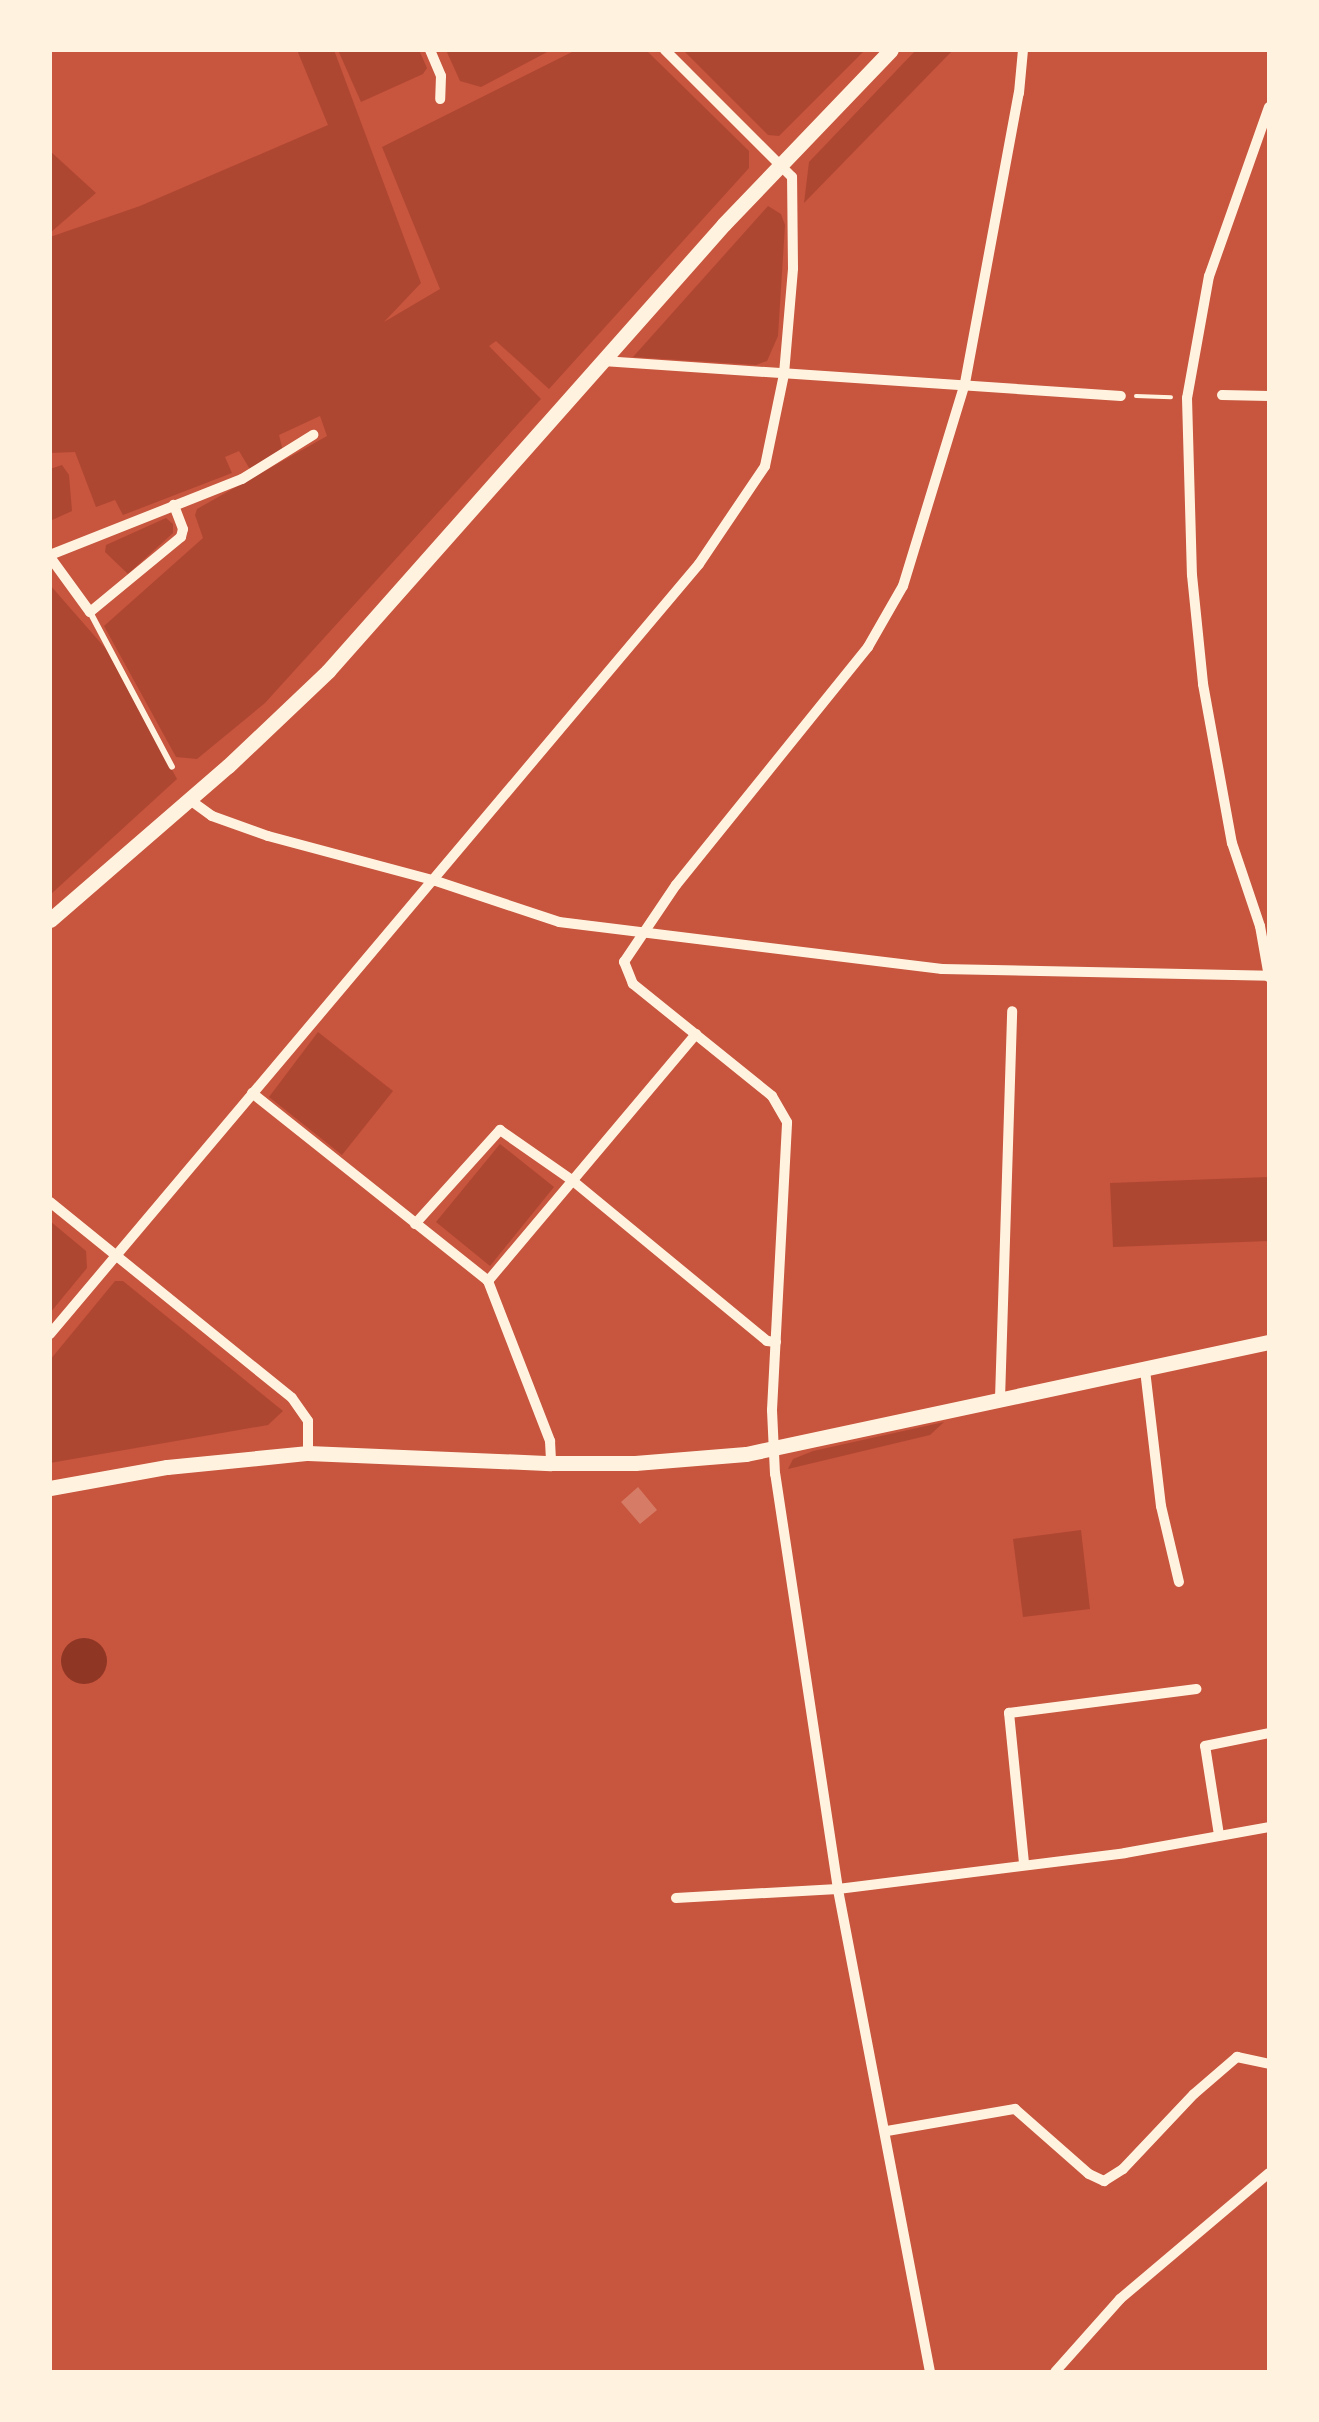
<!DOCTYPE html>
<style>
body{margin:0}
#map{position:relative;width:1319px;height:2422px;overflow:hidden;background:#c8553d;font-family:"Golos Text",sans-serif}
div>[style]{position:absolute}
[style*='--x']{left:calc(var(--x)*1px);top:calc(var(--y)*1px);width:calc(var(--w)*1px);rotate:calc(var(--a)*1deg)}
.green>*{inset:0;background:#ae4732}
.water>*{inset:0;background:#8f3625}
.round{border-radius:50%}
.building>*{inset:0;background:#d67c66}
.path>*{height:4px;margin:-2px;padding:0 2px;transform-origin:2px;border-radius:2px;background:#fff3e0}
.service>*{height:6px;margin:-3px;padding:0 3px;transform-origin:3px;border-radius:3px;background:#fff3e0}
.minor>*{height:10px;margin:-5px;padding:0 5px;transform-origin:5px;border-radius:5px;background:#fff3e0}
.tertiary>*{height:15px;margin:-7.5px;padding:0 7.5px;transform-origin:7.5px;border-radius:7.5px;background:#fff3e0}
span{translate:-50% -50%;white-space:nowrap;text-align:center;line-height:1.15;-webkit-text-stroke:9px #fff3e0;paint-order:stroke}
.frame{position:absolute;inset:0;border:52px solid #fff3e0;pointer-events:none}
</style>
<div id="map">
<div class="green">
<i style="clip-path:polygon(297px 50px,334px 50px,421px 283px,384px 322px,440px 289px,382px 147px,576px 50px,646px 50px,749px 151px,749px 168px,549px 389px,496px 341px,489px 346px,541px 399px,265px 703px,197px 759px,176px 757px,104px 626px,203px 538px,195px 515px,197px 509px,327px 436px,320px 416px,279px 435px,283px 451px,251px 471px,239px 451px,225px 457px,232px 473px,123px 515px,115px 500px,96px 507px,75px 452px,50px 453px,50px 237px,140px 206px,328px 125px)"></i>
<i style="clip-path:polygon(338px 50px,419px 50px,427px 68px,423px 74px,361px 102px)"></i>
<i style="clip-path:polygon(446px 50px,551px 50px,481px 87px,460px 81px)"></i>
<i style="clip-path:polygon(683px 50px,865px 50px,779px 136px,768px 135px)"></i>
<i style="clip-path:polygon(916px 50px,953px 50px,804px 203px,809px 162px)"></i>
<i style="clip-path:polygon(50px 151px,96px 193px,50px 233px)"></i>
<i style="clip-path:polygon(768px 206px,781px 214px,785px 225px,778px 336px,767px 361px,756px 365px,633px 357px)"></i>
<i style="clip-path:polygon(62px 465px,69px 475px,72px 511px,50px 521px,50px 469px)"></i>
<i style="clip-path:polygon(166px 518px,173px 524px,173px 533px,128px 574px,105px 552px,106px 545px)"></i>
<i style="clip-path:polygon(50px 585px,106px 649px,177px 779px,50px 895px)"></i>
<i style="clip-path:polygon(318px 1032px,393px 1091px,342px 1155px,269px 1097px)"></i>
<i style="clip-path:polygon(500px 1144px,554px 1187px,490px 1266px,436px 1222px)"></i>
<i style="clip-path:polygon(1268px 1177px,1269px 1241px,1113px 1247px,1110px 1183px)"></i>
<i style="clip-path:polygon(50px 1221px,86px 1251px,87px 1268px,50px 1313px)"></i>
<i style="clip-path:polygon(115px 1281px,123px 1281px,283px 1411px,268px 1425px,50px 1463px,50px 1360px)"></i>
<i style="clip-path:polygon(944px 1422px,930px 1435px,788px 1469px,793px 1459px,813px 1451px)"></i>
<i style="clip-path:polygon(1081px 1530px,1090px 1609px,1023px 1617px,1013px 1539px)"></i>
</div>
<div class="water">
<i class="round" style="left:61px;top:1638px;width:46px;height:46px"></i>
</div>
<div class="building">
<i style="clip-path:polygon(638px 1487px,657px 1510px,640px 1524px,621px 1502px)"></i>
</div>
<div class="path">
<i style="--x:1136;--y:396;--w:35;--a:2"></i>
</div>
<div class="service">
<i style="--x:90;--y:612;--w:175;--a:62.1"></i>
</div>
<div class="minor">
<i style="--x:430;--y:50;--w:28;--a:67"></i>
<i style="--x:441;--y:76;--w:23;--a:92"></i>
<i style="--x:1269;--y:107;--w:179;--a:109.5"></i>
<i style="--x:1209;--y:276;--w:124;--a:100.2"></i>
<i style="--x:1187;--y:398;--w:177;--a:88.4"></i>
<i style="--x:1192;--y:575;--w:110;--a:84.2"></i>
<i style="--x:1203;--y:684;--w:162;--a:79.7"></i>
<i style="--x:1232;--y:843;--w:88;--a:71.4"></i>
<i style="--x:1260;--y:926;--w:52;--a:80"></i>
<i style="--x:603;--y:361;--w:519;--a:3.87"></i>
<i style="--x:1222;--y:395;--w:47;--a:1.2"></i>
<i style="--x:50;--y:555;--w:206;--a:-21.6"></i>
<i style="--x:242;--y:479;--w:84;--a:-31.8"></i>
<i style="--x:50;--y:557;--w:68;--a:54"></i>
<i style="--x:90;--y:612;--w:118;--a:-39.5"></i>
<i style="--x:181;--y:537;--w:8;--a:-76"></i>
<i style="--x:183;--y:529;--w:26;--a:-111"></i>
<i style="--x:190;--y:800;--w:27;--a:36"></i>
<i style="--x:212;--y:816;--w:59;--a:19.7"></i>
<i style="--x:268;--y:836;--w:174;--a:15"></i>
<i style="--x:436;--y:881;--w:130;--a:18.4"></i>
<i style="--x:559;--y:922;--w:386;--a:7"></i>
<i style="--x:942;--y:969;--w:327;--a:1.2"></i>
<i style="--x:252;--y:1093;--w:302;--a:38.5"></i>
<i style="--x:488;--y:1281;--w:172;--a:68.8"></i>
<i style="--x:550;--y:1441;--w:22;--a:87"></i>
<i style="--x:50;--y:1202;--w:311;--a:39"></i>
<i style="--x:292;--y:1398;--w:28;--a:55"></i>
<i style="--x:308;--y:1421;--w:32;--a:90"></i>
<i style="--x:415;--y:1224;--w:127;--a:-47.9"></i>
<i style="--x:500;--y:1130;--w:89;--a:34.9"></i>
<i style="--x:573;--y:1181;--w:251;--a:39.5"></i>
<i style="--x:767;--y:1341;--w:9;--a:6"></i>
<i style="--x:488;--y:1281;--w:323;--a:-49.9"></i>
<i style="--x:50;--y:1334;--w:1007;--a:-49.87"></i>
<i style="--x:699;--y:564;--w:118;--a:-56"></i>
<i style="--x:765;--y:466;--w:94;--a:-78.3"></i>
<i style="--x:784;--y:374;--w:106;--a:-85.1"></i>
<i style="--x:793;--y:268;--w:91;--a:-90.6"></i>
<i style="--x:792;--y:177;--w:180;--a:-135"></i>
<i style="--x:1145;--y:1370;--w:137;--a:83.3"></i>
<i style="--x:1161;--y:1506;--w:78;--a:76.7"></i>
<i style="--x:1000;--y:1399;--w:388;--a:-88.2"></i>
<i style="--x:1219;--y:1835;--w:90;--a:-98.9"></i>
<i style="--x:1205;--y:1746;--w:65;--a:-11.5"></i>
<i style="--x:1024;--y:1863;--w:151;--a:-95.7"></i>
<i style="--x:1009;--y:1713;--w:189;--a:-7.3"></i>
<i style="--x:676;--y:1898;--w:162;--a:-3.2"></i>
<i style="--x:838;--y:1889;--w:289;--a:-7.1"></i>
<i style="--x:1125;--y:1853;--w:146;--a:-10.2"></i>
<i style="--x:887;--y:2131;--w:130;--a:-9.8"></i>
<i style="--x:1015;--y:2109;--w:98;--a:41.3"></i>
<i style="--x:1089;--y:2174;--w:17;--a:25"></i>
<i style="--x:1104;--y:2181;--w:22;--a:-32"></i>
<i style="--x:1123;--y:2169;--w:103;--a:-46.6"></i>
<i style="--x:1194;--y:2094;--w:57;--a:-40.7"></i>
<i style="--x:1237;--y:2057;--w:33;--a:12"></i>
<i style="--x:930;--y:2372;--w:492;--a:-100.8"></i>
<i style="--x:838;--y:1889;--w:420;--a:-98.6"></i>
<i style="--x:775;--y:1474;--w:64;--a:-92.7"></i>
<i style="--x:772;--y:1410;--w:288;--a:-87"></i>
<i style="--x:787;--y:1122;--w:30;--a:-120"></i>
<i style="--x:772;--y:1096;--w:179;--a:-141.1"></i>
<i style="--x:633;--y:984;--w:24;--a:-112"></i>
<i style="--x:624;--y:962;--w:93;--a:-56"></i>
<i style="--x:676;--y:885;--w:306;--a:-51.1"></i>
<i style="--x:868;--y:647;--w:70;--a:-60.2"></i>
<i style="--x:903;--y:586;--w:212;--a:-73"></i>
<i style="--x:965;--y:383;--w:295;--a:-79.5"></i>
<i style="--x:1019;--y:93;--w:43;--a:-84.7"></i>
<i style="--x:1055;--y:2372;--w:98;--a:-48.3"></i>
<i style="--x:1120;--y:2299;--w:195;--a:-40.2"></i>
</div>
<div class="tertiary">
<i style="--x:50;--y:920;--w:235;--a:-40.9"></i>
<i style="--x:228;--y:766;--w:138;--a:-43.5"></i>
<i style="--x:328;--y:671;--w:597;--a:-48.46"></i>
<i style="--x:724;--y:224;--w:241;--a:-46.2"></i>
<i style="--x:50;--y:1488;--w:119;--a:-10.2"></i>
<i style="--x:167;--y:1467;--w:142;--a:-5.7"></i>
<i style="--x:308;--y:1453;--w:243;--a:2.4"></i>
<i style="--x:551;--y:1463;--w:84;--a:0"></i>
<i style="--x:635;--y:1463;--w:111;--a:-4.6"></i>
<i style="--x:746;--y:1454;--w:535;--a:-12.09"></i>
</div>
<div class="frame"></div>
</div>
